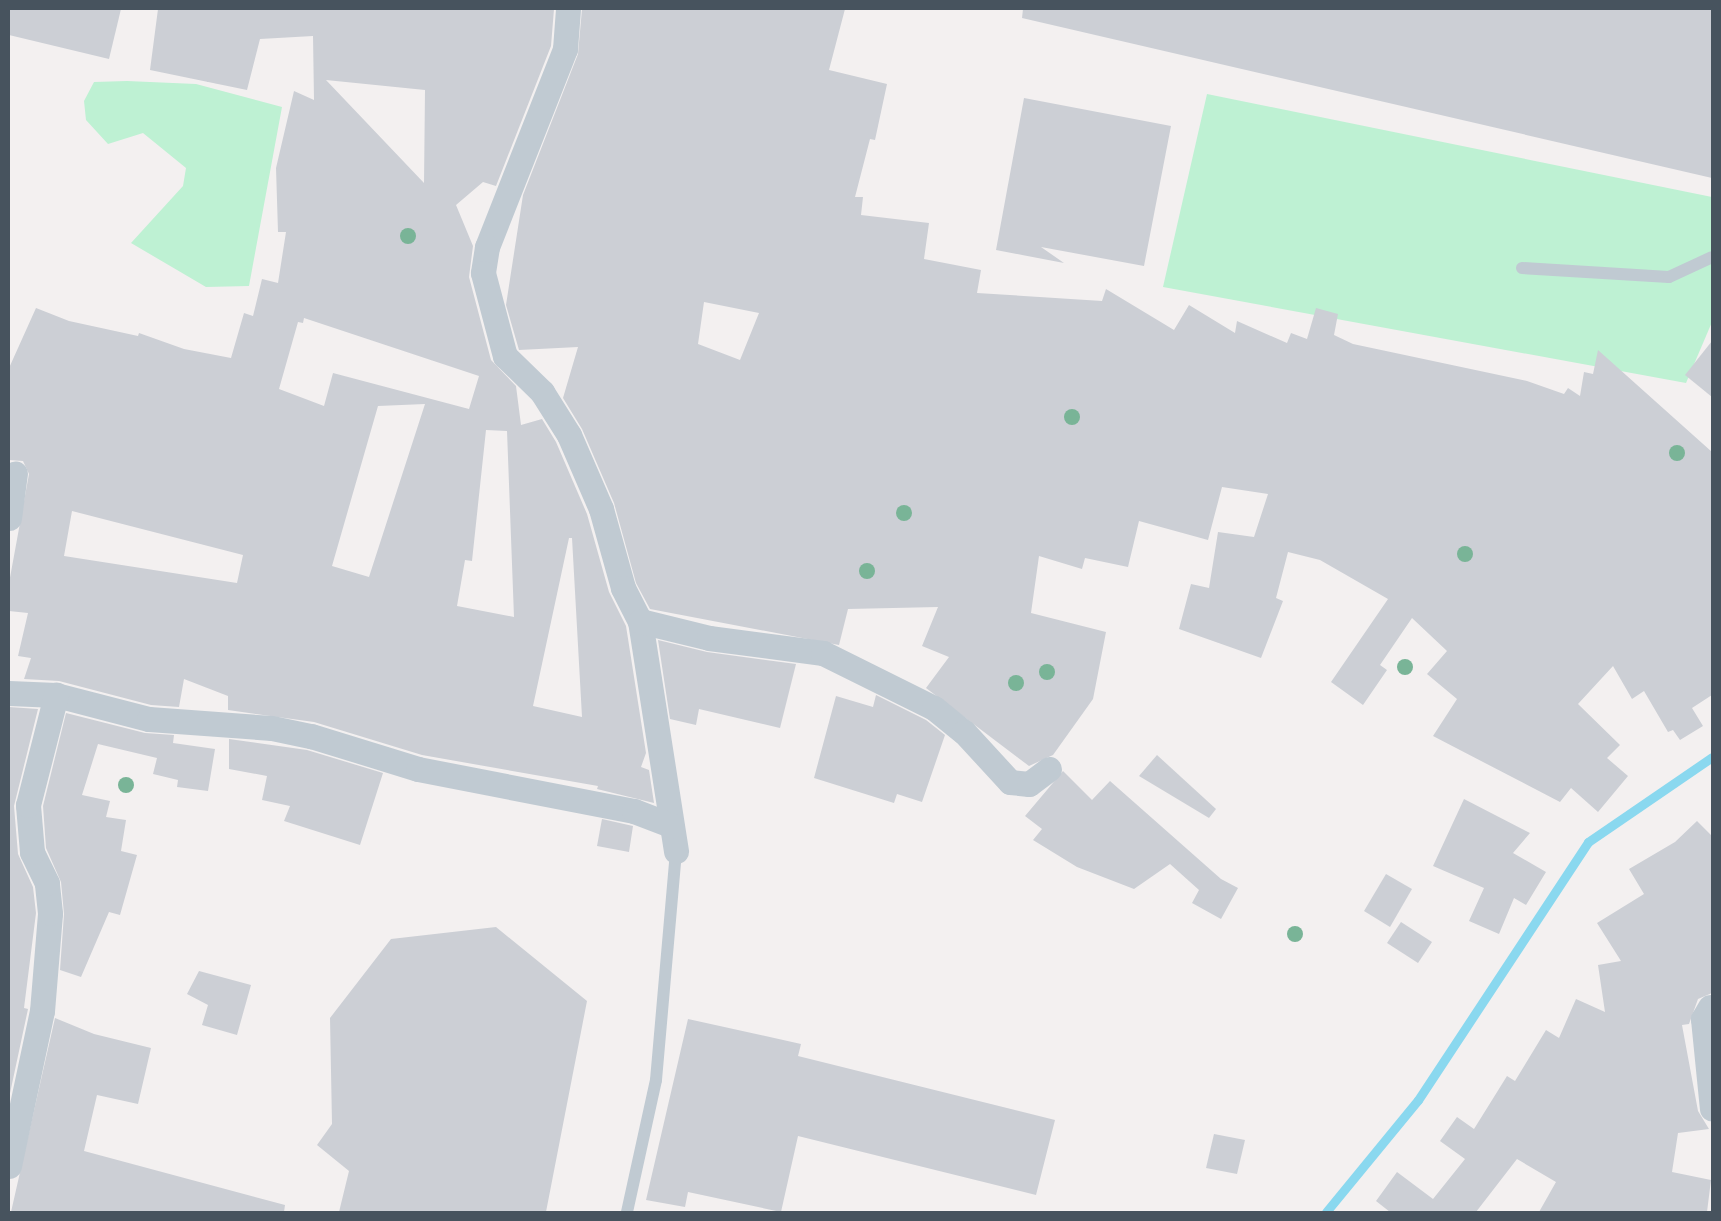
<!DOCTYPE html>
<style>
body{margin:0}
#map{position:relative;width:1721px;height:1221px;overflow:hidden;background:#f3f0f0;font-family:Cabin,sans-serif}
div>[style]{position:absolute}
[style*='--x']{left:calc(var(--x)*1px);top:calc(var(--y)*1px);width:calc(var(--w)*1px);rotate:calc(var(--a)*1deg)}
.green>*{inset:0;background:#bef1d3}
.stream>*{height:9px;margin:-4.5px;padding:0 4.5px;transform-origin:4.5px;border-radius:4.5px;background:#8ad8ef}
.building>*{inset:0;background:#cccfd5}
.service>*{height:12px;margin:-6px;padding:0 6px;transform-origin:6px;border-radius:6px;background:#c0cad2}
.minor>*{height:25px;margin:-12.5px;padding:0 12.5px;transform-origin:12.5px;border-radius:12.5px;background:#c0cad2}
.trees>*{width:16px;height:16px;margin:-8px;border-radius:50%;background:#79b497}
span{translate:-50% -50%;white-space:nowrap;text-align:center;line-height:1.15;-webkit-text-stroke:4px #fff;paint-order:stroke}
.frame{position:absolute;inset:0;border:10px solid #47535e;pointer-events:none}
</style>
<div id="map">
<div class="green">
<i style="clip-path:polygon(127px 81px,196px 84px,282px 107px,249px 286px,206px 287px,131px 243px,183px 186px,186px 168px,143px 133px,108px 144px,86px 120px,84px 101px,94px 82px)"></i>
<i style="clip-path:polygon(1207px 94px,1712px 197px,1712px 322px,1686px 383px,1163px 287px)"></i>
</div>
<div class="stream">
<i style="--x:1326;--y:1212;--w:145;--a:-50.6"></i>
<i style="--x:1418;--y:1100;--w:309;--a:-56.6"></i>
<i style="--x:1588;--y:842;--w:150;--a:-34.4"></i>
</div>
<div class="building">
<i style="clip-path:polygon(9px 9px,121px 9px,109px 59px,9px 35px)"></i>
<i style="clip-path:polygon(evenodd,158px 9px,554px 9px,551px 46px,496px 186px,483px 182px,456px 205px,473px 246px,469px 277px,491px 360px,516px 386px,521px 425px,542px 419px,556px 442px,587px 514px,609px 592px,626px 626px,646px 753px,641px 767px,649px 770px,654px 803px,597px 789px,598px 786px,422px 755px,314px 722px,228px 710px,228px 696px,184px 679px,179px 707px,151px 705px,59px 681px,24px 679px,31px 658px,18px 656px,28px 613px,9px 611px,9px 583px,29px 474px,23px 461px,9px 460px,9px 368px,36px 308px,69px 321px,138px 336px,139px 333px,184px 349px,231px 358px,244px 313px,253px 316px,262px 279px,278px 283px,286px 232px,278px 232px,276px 168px,294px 91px,314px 100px,313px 36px,260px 39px,247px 90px,150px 70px,158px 9px,326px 80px,425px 90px,424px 183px,326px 80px,158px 9px,304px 318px,479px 376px,469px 409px,333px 373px,324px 406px,279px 389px,298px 322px,303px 323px,304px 318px,158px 9px,425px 404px,369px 577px,332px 566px,378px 406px,425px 404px,158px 9px,486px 430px,507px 431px,514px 617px,457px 606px,465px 560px,472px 561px,486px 430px,158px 9px,72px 511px,243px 555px,237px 583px,64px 556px,72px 511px,158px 9px,569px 538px,572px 538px,582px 717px,533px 706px,569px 538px)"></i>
<i style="clip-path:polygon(evenodd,582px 9px,845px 9px,829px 70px,887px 84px,875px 140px,870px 139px,855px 197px,863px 197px,861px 215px,929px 223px,924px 259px,981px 270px,977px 293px,1102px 301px,1106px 289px,1174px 330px,1189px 305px,1235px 333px,1237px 321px,1287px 343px,1291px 333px,1307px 339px,1316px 308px,1338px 314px,1334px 335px,1353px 344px,1527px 381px,1564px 394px,1568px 388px,1580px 396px,1584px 372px,1593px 374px,1598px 350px,1712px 452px,1712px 695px,1692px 708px,1703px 726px,1680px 740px,1673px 730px,1668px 732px,1644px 691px,1632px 699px,1613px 666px,1578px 704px,1620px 745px,1607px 758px,1628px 776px,1598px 812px,1571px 788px,1560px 802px,1433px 736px,1457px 699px,1427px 674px,1447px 651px,1412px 618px,1380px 665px,1387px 670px,1363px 705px,1331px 682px,1388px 599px,1320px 560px,1288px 552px,1276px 598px,1283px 601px,1261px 658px,1179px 629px,1191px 584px,1209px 588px,1218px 532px,1254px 537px,1268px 494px,1222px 487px,1208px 540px,1139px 521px,1128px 567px,1085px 558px,1082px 569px,1039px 556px,1031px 613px,1106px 632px,1093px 699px,1053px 755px,1029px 766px,926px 688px,949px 657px,922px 646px,938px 607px,848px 609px,839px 645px,650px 609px,636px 583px,614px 503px,582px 429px,563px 398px,578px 347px,519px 350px,506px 305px,523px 195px,578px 54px,582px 9px,704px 302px,759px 313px,740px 360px,698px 344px,704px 302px)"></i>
<i style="clip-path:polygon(1023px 9px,1712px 9px,1712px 178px,1022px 18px)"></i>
<i style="clip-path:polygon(1024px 98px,1171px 126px,1144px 266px,1041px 247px,1064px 263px,996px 250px)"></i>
<i style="clip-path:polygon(1712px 341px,1712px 397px,1685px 375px)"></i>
<i style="clip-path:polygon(658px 640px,707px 652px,796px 664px,780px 728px,699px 709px,696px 725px,670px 719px)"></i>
<i style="clip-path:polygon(876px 695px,926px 720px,945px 735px,922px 802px,897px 794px,894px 803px,814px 778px,836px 696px,873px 707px)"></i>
<i style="clip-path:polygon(9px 707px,38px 709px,14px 806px,18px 854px,33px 887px,36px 913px,24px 1008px,28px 1009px,9px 1098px)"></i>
<i style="clip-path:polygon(66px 713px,145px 733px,174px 735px,173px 743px,215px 749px,208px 791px,177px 787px,178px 780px,153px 774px,157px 758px,98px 744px,82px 795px,110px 801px,106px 817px,126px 820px,121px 851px,137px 855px,120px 915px,109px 912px,81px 977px,60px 970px,64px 914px,61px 882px,46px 848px,43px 806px)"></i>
<i style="clip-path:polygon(229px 739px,307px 750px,383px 773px,360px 845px,284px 821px,290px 806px,262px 800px,267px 776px,229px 769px)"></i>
<i style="clip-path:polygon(1157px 755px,1216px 809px,1209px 818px,1139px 776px)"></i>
<i style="clip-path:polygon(1063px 771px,1092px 800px,1110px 781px,1221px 879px,1238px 888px,1221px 919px,1192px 903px,1199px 890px,1170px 864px,1134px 889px,1077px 867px,1033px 840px,1042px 829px,1025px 816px)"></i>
<i style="clip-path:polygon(1464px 799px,1530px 833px,1513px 853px,1546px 872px,1526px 905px,1514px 898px,1499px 934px,1469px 921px,1484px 888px,1433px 866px)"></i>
<i style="clip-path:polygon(602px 819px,633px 826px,629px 852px,597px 846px)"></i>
<i style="clip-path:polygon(1697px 821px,1712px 836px,1712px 993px,1698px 999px,1689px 1024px,1682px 1025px,1698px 1111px,1709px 1129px,1678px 1133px,1672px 1172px,1711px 1180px,1707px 1212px,1539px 1212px,1556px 1182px,1517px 1159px,1476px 1212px,1390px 1212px,1376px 1201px,1397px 1172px,1433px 1199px,1465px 1159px,1440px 1141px,1457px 1117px,1474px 1129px,1507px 1076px,1515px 1081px,1546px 1030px,1559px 1038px,1576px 999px,1605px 1012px,1598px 965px,1621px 961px,1597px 923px,1644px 894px,1629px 869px,1675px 842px)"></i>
<i style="clip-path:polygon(1386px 874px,1412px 889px,1390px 927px,1364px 911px)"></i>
<i style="clip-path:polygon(1401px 922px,1432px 942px,1418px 963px,1387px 943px)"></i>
<i style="clip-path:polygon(496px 927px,587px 1001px,546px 1212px,339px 1212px,349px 1171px,317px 1145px,332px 1124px,330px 1018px,391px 939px)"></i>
<i style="clip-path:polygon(199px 971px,251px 985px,237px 1035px,202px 1025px,208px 1005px,187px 994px)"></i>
<i style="clip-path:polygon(55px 1018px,94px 1034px,151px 1048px,138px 1104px,97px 1095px,84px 1151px,285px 1205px,284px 1212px,11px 1212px)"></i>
<i style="clip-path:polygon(688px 1019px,801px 1044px,798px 1056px,1055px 1120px,1036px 1195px,798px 1136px,781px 1212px,688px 1192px,685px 1207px,646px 1200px)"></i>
<i style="clip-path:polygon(1214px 1134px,1245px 1140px,1237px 1174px,1206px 1168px)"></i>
</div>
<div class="service">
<i style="--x:1522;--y:268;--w:147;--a:3.5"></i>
<i style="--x:1669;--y:277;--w:47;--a:-24.9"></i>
<i style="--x:627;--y:1212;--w:135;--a:-77.6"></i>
<i style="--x:656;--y:1080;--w:230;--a:-85"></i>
</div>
<div class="minor">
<i style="--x:568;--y:9;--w:40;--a:94.3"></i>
<i style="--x:565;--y:49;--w:213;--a:111.5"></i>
<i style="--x:487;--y:247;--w:26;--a:99"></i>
<i style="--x:483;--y:273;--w:86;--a:75.2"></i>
<i style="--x:505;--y:356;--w:52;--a:44.2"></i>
<i style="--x:542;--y:392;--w:51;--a:57.9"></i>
<i style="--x:569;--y:435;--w:81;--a:66.6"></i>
<i style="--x:601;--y:509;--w:82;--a:74.4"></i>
<i style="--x:623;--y:588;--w:37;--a:63"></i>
<i style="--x:640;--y:621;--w:233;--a:81.1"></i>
<i style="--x:9;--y:518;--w:45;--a:-82.4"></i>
<i style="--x:640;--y:621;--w:71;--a:13.8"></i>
<i style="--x:709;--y:638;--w:115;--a:7.5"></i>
<i style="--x:823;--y:653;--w:124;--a:26.4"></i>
<i style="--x:934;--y:708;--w:38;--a:39"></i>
<i style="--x:964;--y:732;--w:68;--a:47.4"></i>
<i style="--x:1010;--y:782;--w:19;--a:6"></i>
<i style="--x:1029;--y:784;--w:25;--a:-37"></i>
<i style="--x:9;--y:693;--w:47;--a:2.4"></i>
<i style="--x:56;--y:695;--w:96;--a:14.5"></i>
<i style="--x:149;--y:719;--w:123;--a:4.2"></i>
<i style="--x:272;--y:728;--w:40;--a:12"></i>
<i style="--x:311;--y:736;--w:112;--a:17.1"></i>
<i style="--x:418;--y:769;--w:220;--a:11"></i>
<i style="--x:634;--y:811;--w:40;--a:21"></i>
<i style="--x:1710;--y:1007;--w:14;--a:120"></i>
<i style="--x:1703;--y:1019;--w:90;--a:84.3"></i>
<i style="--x:9;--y:1166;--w:158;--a:-78"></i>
<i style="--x:42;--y:1011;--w:98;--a:-85.3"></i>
<i style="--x:50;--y:913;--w:30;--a:-96"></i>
<i style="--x:47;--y:883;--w:34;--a:-116"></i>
<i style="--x:32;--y:852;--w:47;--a:-94.9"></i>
<i style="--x:28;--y:805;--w:114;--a:-75.7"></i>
</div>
<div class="trees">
<i style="left:408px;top:236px"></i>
<i style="left:1072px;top:417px"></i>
<i style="left:1677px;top:453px"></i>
<i style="left:904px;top:513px"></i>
<i style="left:1465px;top:554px"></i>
<i style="left:867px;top:571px"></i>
<i style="left:1405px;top:667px"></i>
<i style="left:1047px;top:672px"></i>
<i style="left:1016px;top:683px"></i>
<i style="left:126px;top:785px"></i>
<i style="left:1295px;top:934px"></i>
</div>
<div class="frame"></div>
</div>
